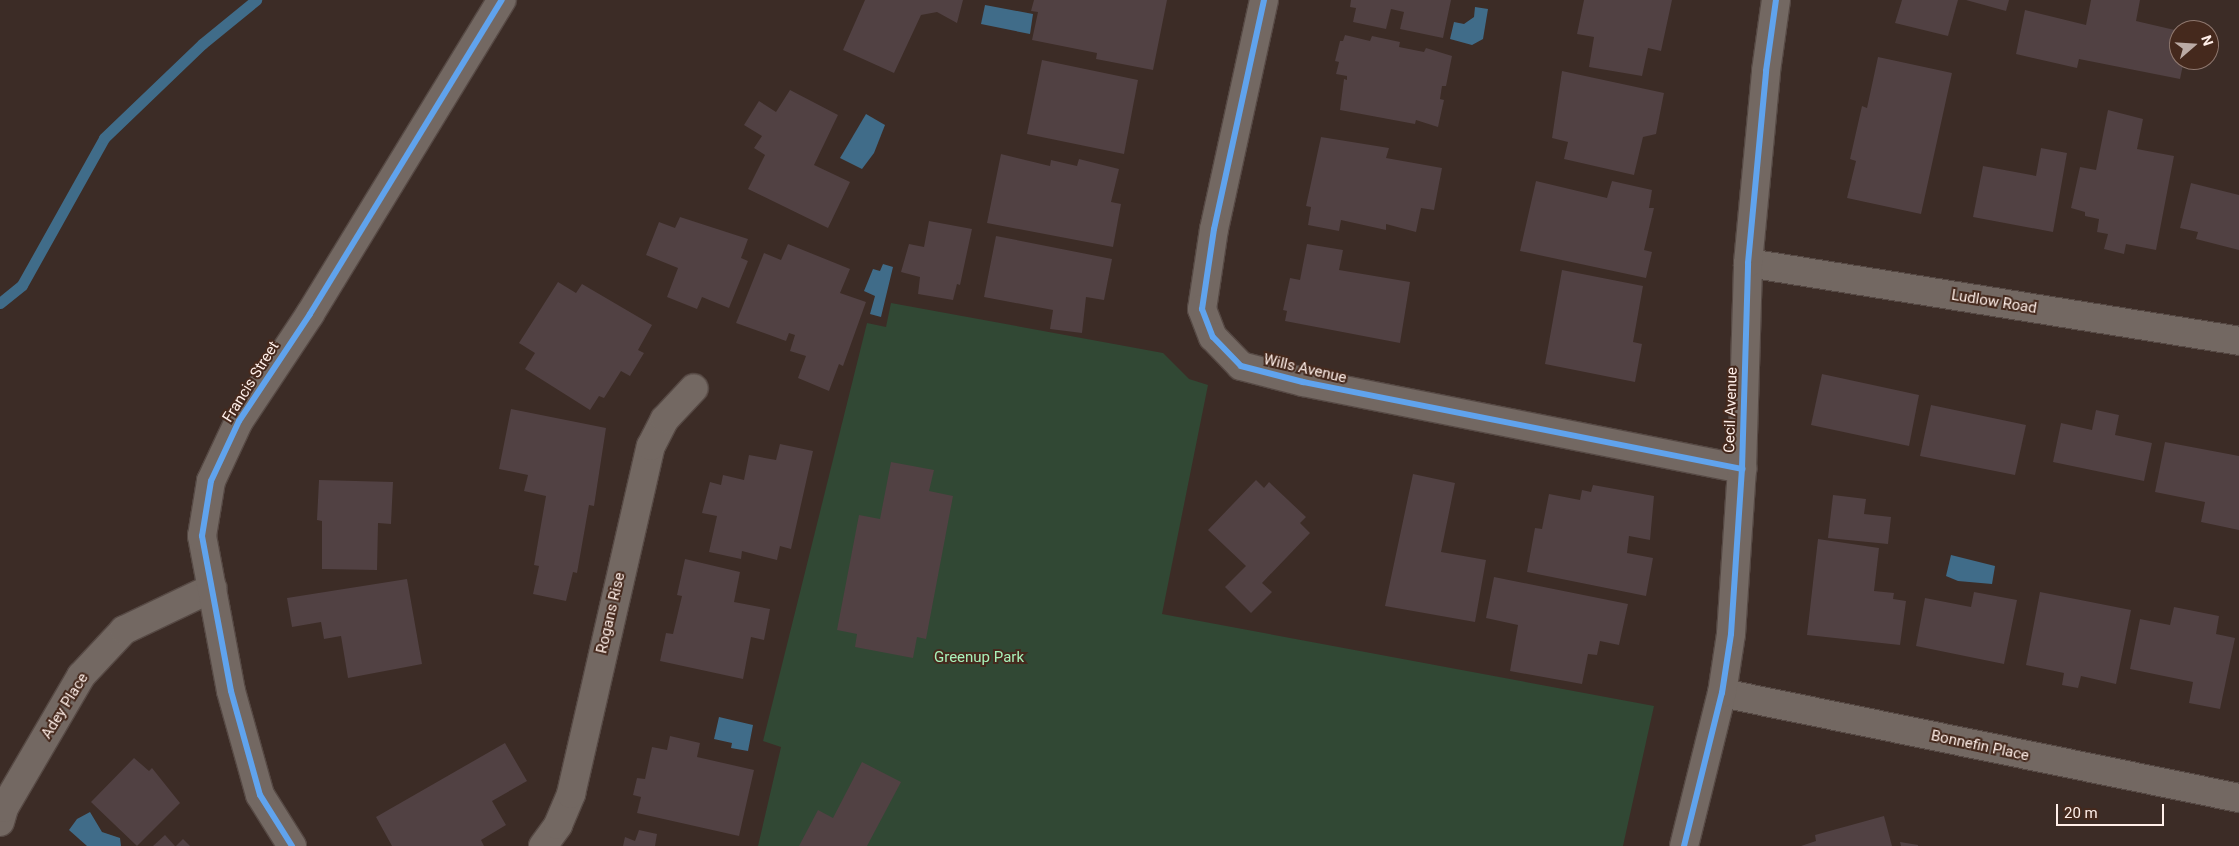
<!DOCTYPE html>
<style>
body{margin:0}
#map{position:relative;width:2239px;height:846px;overflow:hidden;background:#3c2c26;font-family:Roboto,sans-serif}
div>[style]{position:absolute}
[style*='--x']{left:calc(var(--x)*1px);top:calc(var(--y)*1px);width:calc(var(--w)*1px);rotate:calc(var(--a)*1deg)}
.green>*{inset:0;background:#314834}
.water>*{inset:0;background:#406c89}
.stream>*{height:11px;margin:-5.5px;padding:0 5.5px;transform-origin:5.5px;border-radius:5.5px;background:#406c89}
.building>*{inset:0;background:#514143}
.roads{filter:drop-shadow(1px 0 #564944) drop-shadow(-1px 0 #564944) drop-shadow(0 1px #564944) drop-shadow(0 -1px #564944)}
.minor>*{height:28px;margin:-14px;padding:0 14px;transform-origin:14px;border-radius:14px;background:#736862}
.cycleway>*{height:6px;margin:-3px;padding:0 3px;transform-origin:3px;border-radius:3px;background:#60a3ed}
span{translate:-50% -50%;white-space:nowrap;text-align:center;line-height:1.15;-webkit-text-stroke:4px #45291d;paint-order:stroke}
.street-label{font-size:15px;color:#ffefe9}
.park-label{font-size:15px;color:#a8f1ba}
.north{position:absolute;left:2169px;top:20px;width:50px;height:50px;box-sizing:border-box;background:#45291d;border:1px solid #8f786f;border-radius:50%;rotate:71deg;font-size:14px;font-weight:700;line-height:20px;text-align:center;color:#ffefe9}
.north::after{content:'';display:block;margin:auto;width:18px;height:22px;background:#bbaba5;clip-path:polygon(50% 0,100% 100%,50% 72%,0 100%)}
.scale{position:absolute;left:2056px;top:804px;width:108px;height:22px;box-sizing:border-box;border:2px solid #ffefe9;border-top:0;padding-left:6px;font-size:15px;line-height:18px;white-space:nowrap;color:#ffefe9;-webkit-text-stroke:4px #45291d;paint-order:stroke}
</style>
<div id="map">
<div class="green">
<i style="clip-path:polygon(891px 303px,1163px 353px,1189px 379px,1208px 385px,1162px 614px,1654px 706px,1623px 846px,758px 846px,781px 747px,763px 741px,867px 323px,886px 327px)"></i>
</div>
<div class="water">
<i style="clip-path:polygon(985px 5px,1033px 14px,1030px 34px,981px 24px)"></i>
<i style="clip-path:polygon(1475px 7px,1488px 9px,1483px 39px,1472px 45px,1450px 39px,1454px 22px,1464px 24px,1474px 17px)"></i>
<i style="clip-path:polygon(866px 114px,885px 125px,874px 153px,862px 169px,840px 158px)"></i>
<i style="clip-path:polygon(883px 264px,893px 267px,881px 317px,870px 314px,875px 296px,864px 291px,873px 269px,880px 271px)"></i>
<i style="clip-path:polygon(1951px 555px,1995px 566px,1992px 584px,1958px 581px,1946px 576px)"></i>
<i style="clip-path:polygon(719px 717px,753px 725px,748px 751px,731px 748px,732px 743px,714px 739px)"></i>
<i style="clip-path:polygon(90px 812px,102px 832px,120px 838px,121px 846px,87px 846px,69px 830px,77px 819px)"></i>
</div>
<div class="stream">
<i style="--x:0;--y:303;--w:28;--a:-39"></i>
<i style="--x:22;--y:285;--w:168;--a:-60.8"></i>
<i style="--x:104;--y:138;--w:136;--a:-43.8"></i>
<i style="--x:202;--y:44;--w:70;--a:-39.2"></i>
</div>
<div class="building">
<i style="clip-path:polygon(865px 0,963px 0,957px 23px,937px 12px,921px 15px,894px 73px,843px 50px)"></i>
<i style="clip-path:polygon(1034px 0,1167px 0,1153px 70px,1096px 59px,1097px 53px,1032px 40px,1038px 12px,1031px 11px)"></i>
<i style="clip-path:polygon(1351px 0,1451px 0,1443px 38px,1400px 29px,1404px 12px,1391px 9px,1386px 29px,1353px 22px,1356px 8px,1350px 7px)"></i>
<i style="clip-path:polygon(1584px 0,1672px 0,1661px 51px,1648px 48px,1642px 76px,1589px 67px,1594px 37px,1577px 34px)"></i>
<i style="clip-path:polygon(1902px 0,1958px 0,1948px 36px,1895px 23px)"></i>
<i style="clip-path:polygon(1966px 0,2009px 0,2006px 11px)"></i>
<i style="clip-path:polygon(2091px 0,2140px 0,2136px 21px,2179px 31px,2179px 60px,2184px 60px,2180px 79px,2079px 59px,2077px 68px,2016px 54px,2025px 10px,2086px 25px)"></i>
<i style="clip-path:polygon(1345px 35px,1370px 41px,1372px 36px,1400px 42px,1399px 47px,1424px 52px,1426px 48px,1452px 56px,1446px 86px,1442px 86px,1440px 99px,1444px 100px,1438px 127px,1416px 120px,1415px 124px,1340px 110px,1344px 79px,1347px 80px,1347px 76px,1336px 74px,1339px 62px,1335px 61px,1340px 41px,1343px 41px)"></i>
<i style="clip-path:polygon(1878px 57px,1952px 73px,1921px 214px,1847px 198px,1856px 161px,1850px 159px,1862px 106px,1867px 108px)"></i>
<i style="clip-path:polygon(1042px 60px,1138px 80px,1124px 154px,1027px 134px)"></i>
<i style="clip-path:polygon(1562px 71px,1664px 93px,1656px 134px,1643px 137px,1634px 175px,1564px 159px,1568px 142px,1552px 138px)"></i>
<i style="clip-path:polygon(790px 90px,838px 115px,814px 165px,850px 182px,828px 228px,748px 189px,765px 155px,754px 148px,762px 136px,744px 125px,759px 101px,776px 112px)"></i>
<i style="clip-path:polygon(2108px 110px,2143px 119px,2137px 149px,2174px 156px,2156px 250px,2126px 244px,2124px 254px,2104px 249px,2108px 234px,2097px 232px,2099px 219px,2085px 216px,2085px 212px,2071px 208px,2080px 167px,2096px 170px)"></i>
<i style="clip-path:polygon(1321px 137px,1389px 148px,1386px 158px,1442px 168px,1434px 210px,1421px 208px,1416px 232px,1386px 224px,1386px 230px,1341px 220px,1339px 231px,1308px 225px,1311px 207px,1306px 206px)"></i>
<i style="clip-path:polygon(2041px 148px,2067px 153px,2053px 232px,1973px 217px,1983px 166px,2036px 176px)"></i>
<i style="clip-path:polygon(1001px 154px,1050px 166px,1051px 160px,1077px 166px,1079px 159px,1119px 169px,1111px 202px,1121px 204px,1113px 247px,987px 223px)"></i>
<i style="clip-path:polygon(1536px 181px,1607px 198px,1612px 181px,1652px 190px,1649px 208px,1654px 208px,1644px 250px,1652px 252px,1646px 278px,1520px 251px)"></i>
<i style="clip-path:polygon(2191px 183px,2239px 195px,2239px 250px,2196px 239px,2198px 232px,2180px 228px)"></i>
<i style="clip-path:polygon(680px 217px,748px 239px,741px 258px,748px 261px,729px 308px,702px 297px,697px 309px,667px 297px,678px 268px,646px 255px,659px 222px,675px 228px)"></i>
<i style="clip-path:polygon(929px 221px,972px 229px,960px 285px,957px 284px,953px 300px,918px 294px,920px 277px,901px 272px,909px 244px,924px 247px)"></i>
<i style="clip-path:polygon(996px 236px,1112px 259px,1104px 300px,1086px 297px,1082px 333px,1050px 329px,1053px 310px,984px 297px)"></i>
<i style="clip-path:polygon(788px 244px,850px 269px,840px 293px,866px 302px,843px 366px,839px 364px,829px 391px,798px 378px,806px 356px,790px 351px,795px 335px,789px 333px,786px 341px,736px 323px,764px 253px,781px 260px)"></i>
<i style="clip-path:polygon(1307px 244px,1343px 250px,1339px 270px,1410px 282px,1400px 343px,1285px 321px,1287px 311px,1283px 310px,1290px 278px,1300px 280px)"></i>
<i style="clip-path:polygon(1562px 270px,1643px 286px,1633px 342px,1642px 344px,1635px 382px,1545px 364px)"></i>
<i style="clip-path:polygon(558px 282px,576px 293px,582px 284px,652px 325px,638px 350px,644px 353px,630px 376px,621px 371px,604px 398px,599px 396px,590px 410px,525px 369px,535px 353px,519px 343px)"></i>
<i style="clip-path:polygon(1822px 374px,1919px 395px,1909px 446px,1811px 425px)"></i>
<i style="clip-path:polygon(1931px 405px,2026px 425px,2015px 475px,1920px 456px)"></i>
<i style="clip-path:polygon(511px 409px,606px 428px,594px 506px,589px 505px,577px 573px,573px 572px,566px 601px,533px 594px,539px 566px,534px 565px,546px 496px,524px 491px,528px 475px,499px 469px)"></i>
<i style="clip-path:polygon(2096px 410px,2119px 415px,2115px 435px,2152px 443px,2144px 481px,2053px 462px,2061px 423px,2092px 430px)"></i>
<i style="clip-path:polygon(2165px 442px,2239px 456px,2239px 530px,2201px 522px,2205px 502px,2155px 492px)"></i>
<i style="clip-path:polygon(780px 444px,813px 451px,791px 549px,780px 546px,777px 560px,742px 551px,741px 559px,709px 552px,717px 516px,702px 513px,710px 482px,721px 485px,723px 475px,744px 480px,749px 455px,776px 460px)"></i>
<i style="clip-path:polygon(891px 462px,934px 470px,929px 491px,953px 496px,926px 639px,917px 637px,913px 658px,855px 647px,857px 634px,837px 630px,859px 515px,880px 519px)"></i>
<i style="clip-path:polygon(1413px 474px,1455px 483px,1441px 552px,1486px 560px,1475px 622px,1385px 606px)"></i>
<i style="clip-path:polygon(319px 480px,393px 482px,391px 524px,378px 523px,377px 570px,322px 569px,322px 521px,317px 520px)"></i>
<i style="clip-path:polygon(1256px 480px,1264px 488px,1269px 482px,1306px 517px,1300px 523px,1310px 533px,1262px 583px,1272px 592px,1251px 613px,1225px 587px,1246px 566px,1208px 530px)"></i>
<i style="clip-path:polygon(1593px 485px,1654px 496px,1650px 540px,1629px 536px,1627px 553px,1653px 558px,1646px 596px,1527px 572px,1535px 528px,1542px 529px,1549px 494px,1580px 500px,1582px 490px,1591px 492px)"></i>
<i style="clip-path:polygon(1833px 495px,1866px 499px,1864px 514px,1891px 517px,1888px 544px,1828px 538px)"></i>
<i style="clip-path:polygon(1818px 539px,1879px 548px,1874px 591px,1894px 593px,1893px 599px,1906px 601px,1900px 645px,1807px 635px)"></i>
<i style="clip-path:polygon(685px 559px,740px 572px,734px 602px,770px 609px,764px 640px,751px 637px,743px 679px,660px 661px,666px 633px,673px 634px,682px 596px,677px 595px)"></i>
<i style="clip-path:polygon(1494px 577px,1628px 604px,1619px 645px,1600px 641px,1597px 655px,1588px 654px,1582px 684px,1510px 671px,1518px 625px,1486px 618px)"></i>
<i style="clip-path:polygon(407px 579px,422px 664px,348px 678px,341px 636px,324px 639px,321px 622px,292px 627px,287px 598px)"></i>
<i style="clip-path:polygon(1974px 592px,2017px 600px,2004px 664px,1916px 646px,1925px 598px,1971px 607px)"></i>
<i style="clip-path:polygon(2040px 592px,2131px 610px,2116px 684px,2081px 676px,2078px 688px,2062px 685px,2064px 673px,2026px 665px)"></i>
<i style="clip-path:polygon(2174px 607px,2219px 616px,2216px 634px,2235px 638px,2220px 709px,2189px 703px,2193px 682px,2130px 669px,2140px 619px,2170px 625px)"></i>
<i style="clip-path:polygon(670px 736px,700px 743px,697px 757px,754px 770px,739px 836px,637px 813px,641px 797px,633px 795px,637px 778px,645px 779px,652px 747px,667px 750px)"></i>
<i style="clip-path:polygon(505px 743px,527px 781px,492px 801px,506px 825px,481px 840px,484px 846px,392px 846px,376px 817px)"></i>
<i style="clip-path:polygon(134px 758px,149px 771px,152px 768px,180px 803px,137px 846px,91px 802px)"></i>
<i style="clip-path:polygon(862px 762px,901px 782px,867px 846px,799px 846px,818px 810px,833px 818px)"></i>
<i style="clip-path:polygon(1884px 816px,1892px 846px,1801px 846px,1816px 841px,1815px 835px)"></i>
<i style="clip-path:polygon(639px 830px,657px 834px,655px 846px,623px 846px,625px 837px,635px 841px)"></i>
<i style="clip-path:polygon(165px 835px,175px 846px,153px 846px)"></i>
<i style="clip-path:polygon(183px 839px,190px 846px,176px 846px)"></i>
<i style="clip-path:polygon(1900px 842px,1918px 845px,1918px 846px,1901px 846px)"></i>
</div>
<div class="roads">
<div class="minor">
<i style="--x:1264;--y:0;--w:234;--a:102.3"></i>
<i style="--x:1214;--y:229;--w:81;--a:98.5"></i>
<i style="--x:1202;--y:309;--w:30;--a:69"></i>
<i style="--x:1213;--y:337;--w:40;--a:46"></i>
<i style="--x:1241;--y:366;--w:64;--a:14.5"></i>
<i style="--x:1303;--y:382;--w:448;--a:11.2"></i>
<i style="--x:1748;--y:263;--w:497;--a:9"></i>
<i style="--x:1722;--y:693;--w:528;--a:11.48"></i>
<i style="--x:0;--y:822;--w:15;--a:-74"></i>
<i style="--x:4;--y:808;--w:153;--a:-59.7"></i>
<i style="--x:81;--y:676;--w:63;--a:-46.9"></i>
<i style="--x:124;--y:630;--w:98;--a:-25.5"></i>
<i style="--x:292;--y:846;--w:60;--a:-122.1"></i>
<i style="--x:260;--y:795;--w:108;--a:-105.6"></i>
<i style="--x:231;--y:691;--w:158;--a:-100.6"></i>
<i style="--x:202;--y:536;--w:56;--a:-80.7"></i>
<i style="--x:211;--y:481;--w:66;--a:-65"></i>
<i style="--x:239;--y:421;--w:128;--a:-56.4"></i>
<i style="--x:310;--y:314;--w:368;--a:-58.6"></i>
<i style="--x:543;--y:846;--w:26;--a:-54"></i>
<i style="--x:558;--y:825;--w:34;--a:-67"></i>
<i style="--x:571;--y:794;--w:357;--a:-77.1"></i>
<i style="--x:651;--y:446;--w:30;--a:-63"></i>
<i style="--x:665;--y:419;--w:42;--a:-46.9"></i>
<i style="--x:1684;--y:846;--w:158;--a:-76.1"></i>
<i style="--x:1722;--y:693;--w:60;--a:-81.3"></i>
<i style="--x:1731;--y:634;--w:165;--a:-86.2"></i>
<i style="--x:1742;--y:469;--w:206;--a:-88.3"></i>
<i style="--x:1748;--y:263;--w:193;--a:-84.6"></i>
<i style="--x:1766;--y:71;--w:72;--a:-82"></i>
</div>
</div>
<div class="cycleway">
<i style="--x:1264;--y:0;--w:234;--a:102.3"></i>
<i style="--x:1214;--y:229;--w:81;--a:98.5"></i>
<i style="--x:1202;--y:309;--w:30;--a:69"></i>
<i style="--x:1213;--y:337;--w:40;--a:46"></i>
<i style="--x:1241;--y:366;--w:64;--a:14.5"></i>
<i style="--x:1303;--y:382;--w:448;--a:11.2"></i>
<i style="--x:292;--y:846;--w:60;--a:-122.1"></i>
<i style="--x:260;--y:795;--w:108;--a:-105.6"></i>
<i style="--x:231;--y:691;--w:158;--a:-100.6"></i>
<i style="--x:202;--y:536;--w:56;--a:-80.7"></i>
<i style="--x:211;--y:481;--w:66;--a:-65"></i>
<i style="--x:239;--y:421;--w:128;--a:-56.4"></i>
<i style="--x:310;--y:314;--w:368;--a:-58.6"></i>
<i style="--x:1684;--y:846;--w:158;--a:-76.1"></i>
<i style="--x:1722;--y:693;--w:60;--a:-81.3"></i>
<i style="--x:1731;--y:634;--w:165;--a:-86.2"></i>
<i style="--x:1742;--y:469;--w:206;--a:-88.3"></i>
<i style="--x:1748;--y:263;--w:193;--a:-84.6"></i>
<i style="--x:1766;--y:71;--w:72;--a:-82"></i>
</div>
<div class="street-label">
<span style="left:1994px;top:302px;rotate:9deg">Ludlow Road</span>
<span style="left:1305px;top:369px;rotate:13deg">Wills Avenue</span>
<span style="left:251px;top:382px;rotate:-58deg">Francis Street</span>
<span style="left:1731px;top:410px;rotate:-88deg">Cecil Avenue</span>
<span style="left:611px;top:613px;rotate:-77deg">Rogans Rise</span>
<span style="left:65px;top:706px;rotate:-58deg">Adey Place</span>
<span style="left:1980px;top:746px;rotate:12deg">Bonnefin Place</span>
</div>
<div class="park-label">
<span style="left:979px;top:658px">Greenup Park</span>
</div>
<div class="north">N</div>
<div class="scale">20 m</div>
</div>
